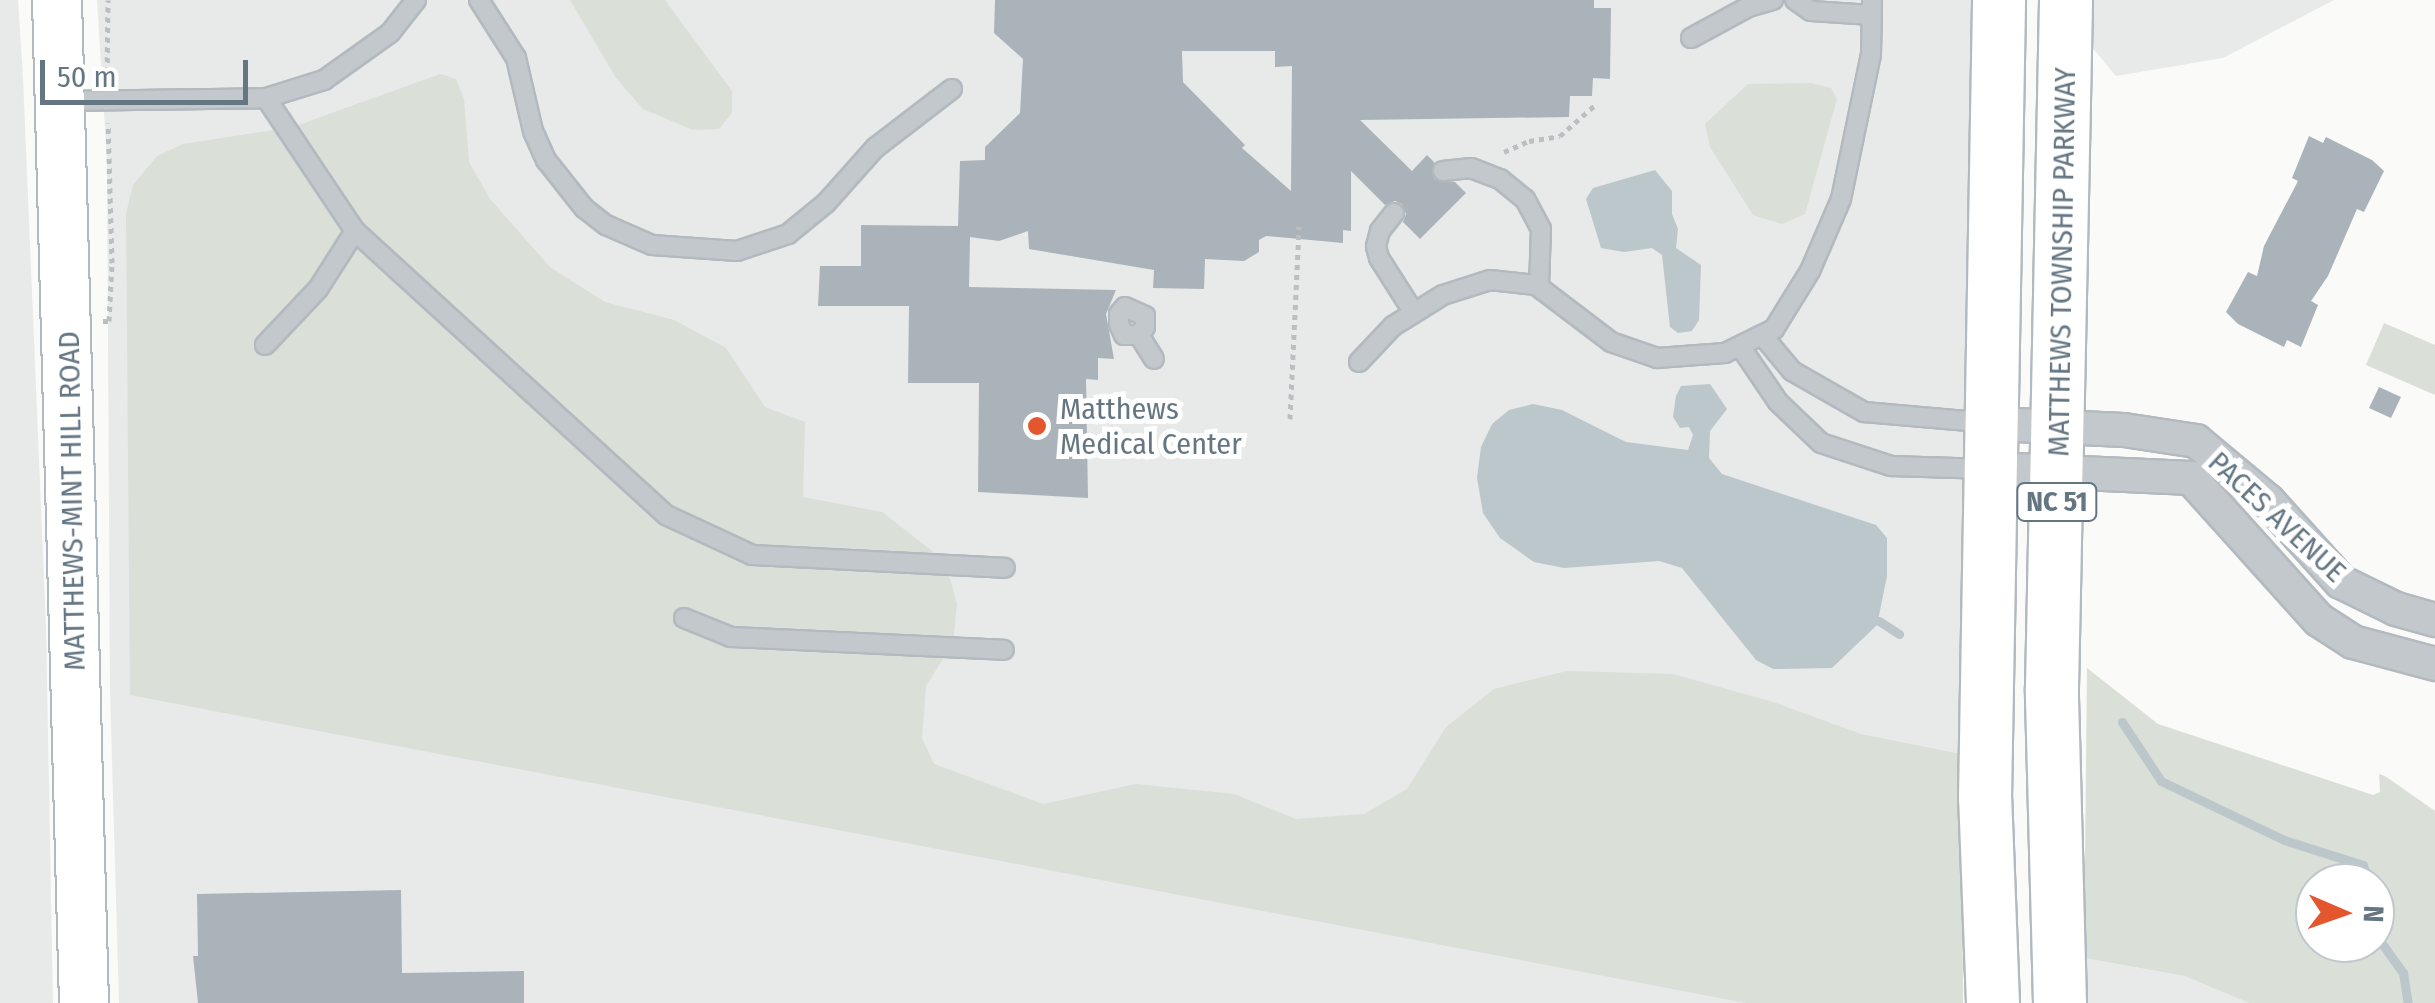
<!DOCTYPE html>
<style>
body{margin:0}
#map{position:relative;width:2435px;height:1003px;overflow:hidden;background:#fafaf8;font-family:"Fira Sans Condensed",sans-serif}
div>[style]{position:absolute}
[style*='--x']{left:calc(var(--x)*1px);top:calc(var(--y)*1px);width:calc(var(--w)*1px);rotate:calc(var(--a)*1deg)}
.built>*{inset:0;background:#e8e9e9}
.green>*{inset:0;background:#dadfd7}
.water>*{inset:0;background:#bbc7cb}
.stream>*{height:9px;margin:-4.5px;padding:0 4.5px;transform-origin:4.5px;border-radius:4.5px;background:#bbc7cb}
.building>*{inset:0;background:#aab3b9}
.path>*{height:5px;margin-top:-2.5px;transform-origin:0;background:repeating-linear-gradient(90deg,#bbbfc2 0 5px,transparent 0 10px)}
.roads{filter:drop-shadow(2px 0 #b3babf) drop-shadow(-2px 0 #b3babf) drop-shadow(0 2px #b3babf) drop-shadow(0 -2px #b3babf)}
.lane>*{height:18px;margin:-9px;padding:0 9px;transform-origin:9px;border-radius:9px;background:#c3c8cc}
.street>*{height:32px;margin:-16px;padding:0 16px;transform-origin:16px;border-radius:16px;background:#c3c8cc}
.secondary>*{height:48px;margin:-24px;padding:0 24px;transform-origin:24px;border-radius:24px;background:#fff}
.primary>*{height:52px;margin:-26px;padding:0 26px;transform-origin:26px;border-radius:26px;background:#fff}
.dots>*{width:28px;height:28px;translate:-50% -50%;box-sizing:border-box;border:5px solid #fff;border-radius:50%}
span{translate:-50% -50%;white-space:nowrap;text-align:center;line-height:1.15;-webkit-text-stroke:10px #fff;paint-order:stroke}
.shield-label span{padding:2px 8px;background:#fff;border:2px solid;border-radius:8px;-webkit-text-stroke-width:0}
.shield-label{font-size:28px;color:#657683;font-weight:700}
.street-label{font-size:30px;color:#657683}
.poi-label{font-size:30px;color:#657683}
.left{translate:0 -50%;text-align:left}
.north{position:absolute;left:2295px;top:863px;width:100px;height:100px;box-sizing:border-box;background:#fff;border:2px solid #c1c8cd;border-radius:50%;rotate:92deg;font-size:28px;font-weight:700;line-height:40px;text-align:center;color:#657683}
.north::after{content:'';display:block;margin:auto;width:35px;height:45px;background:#e4572e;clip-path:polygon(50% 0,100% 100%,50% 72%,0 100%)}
.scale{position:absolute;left:40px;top:60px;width:208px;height:45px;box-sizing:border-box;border:5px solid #657683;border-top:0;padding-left:12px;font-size:30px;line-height:35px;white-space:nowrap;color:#657683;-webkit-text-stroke:8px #fff;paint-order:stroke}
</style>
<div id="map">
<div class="built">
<i style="clip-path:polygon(0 0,18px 0,23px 78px,46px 626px,53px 1003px,0 1003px)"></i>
<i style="clip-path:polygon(97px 0,1974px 0,1961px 754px,1963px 1003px,119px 1003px,110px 691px,107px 161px)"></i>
<i style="clip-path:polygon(2092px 0,2334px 0,2223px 58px,2116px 76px,2091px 46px)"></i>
<i style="clip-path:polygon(2084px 958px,2184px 976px,2249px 1003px,2086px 1003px)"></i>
</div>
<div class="green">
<i style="clip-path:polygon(570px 0,665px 0,732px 91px,732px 113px,719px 129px,693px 130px,643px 109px,616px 78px)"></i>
<i style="clip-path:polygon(440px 74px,456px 79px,464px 99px,469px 162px,490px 199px,550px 267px,605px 302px,674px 320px,726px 348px,765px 407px,805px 422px,803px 497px,882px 512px,945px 561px,957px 604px,953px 643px,926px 686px,922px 738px,934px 764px,1043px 804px,1136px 784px,1234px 794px,1296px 819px,1364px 814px,1407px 789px,1446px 727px,1494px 689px,1567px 671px,1673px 674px,1773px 702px,1861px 734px,1961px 754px,1963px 1003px,1746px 1003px,130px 695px,126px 214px,133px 185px,157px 156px,183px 144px,293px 127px)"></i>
<i style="clip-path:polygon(1811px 83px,1831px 88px,1837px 99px,1805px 214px,1782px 224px,1753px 215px,1710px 147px,1705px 124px,1748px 84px)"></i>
<i style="clip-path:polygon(2384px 323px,2435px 345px,2435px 395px,2366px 365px)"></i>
<i style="clip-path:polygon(evenodd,2087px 668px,2158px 724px,2373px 795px,2380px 792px,2379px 774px,2385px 776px,2435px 811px,2435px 1003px,2249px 1003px,2184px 976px,2084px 958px,2087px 668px,2315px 883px,2375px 883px,2375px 943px,2315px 943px,2315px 883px)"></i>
</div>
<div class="water">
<i style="clip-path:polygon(1655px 170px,1672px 191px,1672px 214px,1678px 229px,1676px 248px,1701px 265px,1699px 320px,1692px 331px,1678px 333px,1670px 327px,1662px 255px,1652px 248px,1624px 252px,1601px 248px,1586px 199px,1593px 188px)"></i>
<i style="clip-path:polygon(1710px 384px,1727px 409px,1710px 431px,1709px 458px,1722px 474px,1876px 525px,1887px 538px,1887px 576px,1877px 625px,1832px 668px,1773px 669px,1756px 660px,1682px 568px,1659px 561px,1564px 568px,1534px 562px,1500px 538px,1483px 513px,1477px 478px,1481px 447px,1492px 424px,1509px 410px,1533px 404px,1562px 410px,1626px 442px,1688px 450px,1693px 435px,1689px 427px,1680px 428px,1673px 417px,1676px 396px,1681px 386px)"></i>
</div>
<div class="stream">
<i style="--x:1879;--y:621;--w:24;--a:33"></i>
<i style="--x:2122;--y:722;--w:71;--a:56.5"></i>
<i style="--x:2161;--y:781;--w:136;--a:25.6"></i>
<i style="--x:2284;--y:840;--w:83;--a:17.6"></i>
<i style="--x:2363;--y:865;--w:19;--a:74"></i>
<i style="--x:2375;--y:934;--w:48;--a:54.3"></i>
<i style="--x:2403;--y:973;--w:30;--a:81"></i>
</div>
<div class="building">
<i style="clip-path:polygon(evenodd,995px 0,1594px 0,1594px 8px,1611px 8px,1610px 79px,1593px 78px,1592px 96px,1570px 96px,1569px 117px,1360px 120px,1412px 171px,1427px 155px,1434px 162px,1434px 179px,1455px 182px,1466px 193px,1420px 239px,1403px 222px,1406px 214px,1402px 204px,1395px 201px,1385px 205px,1351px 171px,1351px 231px,1343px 230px,1343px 243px,1266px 236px,1259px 240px,1259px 252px,1244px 261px,1205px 259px,1204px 289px,1153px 288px,1154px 270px,1029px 249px,1028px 231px,999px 241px,970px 237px,969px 287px,1116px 290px,1106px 314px,1114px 359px,1098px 358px,1098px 380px,1086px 379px,1088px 498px,978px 492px,979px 383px,908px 383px,909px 306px,818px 306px,820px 266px,861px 266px,861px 225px,958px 226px,960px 161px,985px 160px,985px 147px,1020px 113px,1023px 59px,994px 33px,995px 0,1182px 51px,1275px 51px,1275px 67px,1292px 66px,1291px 191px,1242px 148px,1245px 145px,1183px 82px,1182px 51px)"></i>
<i style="clip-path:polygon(2309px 136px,2323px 143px,2326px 137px,2372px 160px,2384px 171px,2364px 212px,2357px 209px,2328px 276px,2311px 301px,2318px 305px,2301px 347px,2287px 340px,2284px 347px,2238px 324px,2226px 312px,2248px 272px,2257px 276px,2264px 246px,2298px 181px,2292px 178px)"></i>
<i style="clip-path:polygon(2379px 387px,2401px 397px,2391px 418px,2369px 408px)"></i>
<i style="clip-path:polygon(401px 890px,402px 973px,524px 971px,524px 1003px,198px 1003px,193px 956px,198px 956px,197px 894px)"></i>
</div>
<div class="path">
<i style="--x:107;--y:82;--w:82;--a:-89.3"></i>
<i style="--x:1504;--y:152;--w:27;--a:-24"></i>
<i style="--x:1529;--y:141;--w:31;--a:-9"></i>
<i style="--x:1560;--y:136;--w:48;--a:-41.6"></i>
<i style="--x:103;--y:321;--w:6;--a:0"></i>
<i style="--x:109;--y:321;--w:58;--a:-87"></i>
<i style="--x:112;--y:263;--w:140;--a:-91.6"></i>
<i style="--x:1290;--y:419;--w:193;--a:-87.3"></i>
</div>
<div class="roads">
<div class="lane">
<i style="--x:479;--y:0;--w:69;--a:57.5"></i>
<i style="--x:516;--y:58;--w:75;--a:76.9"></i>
<i style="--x:533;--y:131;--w:32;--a:66"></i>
<i style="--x:546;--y:160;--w:61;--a:51.6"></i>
<i style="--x:584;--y:208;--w:28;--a:38"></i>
<i style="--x:606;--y:225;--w:50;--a:23.5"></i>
<i style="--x:652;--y:245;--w:85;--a:4"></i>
<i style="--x:737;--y:251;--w:54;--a:-18.4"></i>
<i style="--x:788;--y:234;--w:49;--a:-39.2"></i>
<i style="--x:826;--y:203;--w:74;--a:-48.3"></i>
<i style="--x:875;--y:148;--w:97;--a:-37.5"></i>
<i style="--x:1795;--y:0;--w:19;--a:35"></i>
<i style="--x:1811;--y:11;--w:61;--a:3.8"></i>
<i style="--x:1691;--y:38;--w:65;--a:-28.5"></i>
<i style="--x:1748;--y:7;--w:26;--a:-16"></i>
<i style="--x:266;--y:98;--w:160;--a:56.2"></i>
<i style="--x:355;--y:231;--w:421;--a:42.4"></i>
<i style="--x:666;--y:515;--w:95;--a:24.9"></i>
<i style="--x:752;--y:555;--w:253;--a:2.9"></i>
<i style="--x:61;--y:101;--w:205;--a:-0.8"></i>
<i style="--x:266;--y:98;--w:61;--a:-17.2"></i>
<i style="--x:324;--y:80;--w:81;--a:-35.5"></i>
<i style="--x:390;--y:33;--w:42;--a:-51.8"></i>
<i style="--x:1443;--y:171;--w:28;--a:-6"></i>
<i style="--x:1471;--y:168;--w:31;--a:21"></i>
<i style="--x:1500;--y:179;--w:32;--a:39"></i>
<i style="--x:1525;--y:199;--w:34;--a:62"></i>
<i style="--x:1541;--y:229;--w:58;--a:92"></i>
<i style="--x:1394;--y:213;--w:23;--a:128"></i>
<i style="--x:1380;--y:231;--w:16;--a:105"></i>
<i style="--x:1376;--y:246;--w:12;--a:76"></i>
<i style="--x:1379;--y:258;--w:65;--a:57.5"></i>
<i style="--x:1139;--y:335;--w:15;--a:180"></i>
<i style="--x:1124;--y:335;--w:12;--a:-114"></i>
<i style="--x:1119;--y:324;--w:10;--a:-90"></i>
<i style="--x:1119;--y:314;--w:9;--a:-49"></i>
<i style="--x:1125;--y:307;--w:22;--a:24"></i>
<i style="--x:1145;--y:316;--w:11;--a:90"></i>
<i style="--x:1145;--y:327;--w:10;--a:127"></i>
<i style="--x:1139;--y:335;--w:28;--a:58"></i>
<i style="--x:1762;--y:335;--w:47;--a:50.2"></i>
<i style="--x:1792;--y:371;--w:83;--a:29.7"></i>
<i style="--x:1864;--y:412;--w:125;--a:5"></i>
<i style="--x:265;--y:345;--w:77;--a:-46.6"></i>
<i style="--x:318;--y:289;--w:69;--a:-57.5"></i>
<i style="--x:1742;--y:349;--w:64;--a:55.8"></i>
<i style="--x:1778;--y:402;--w:59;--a:43.6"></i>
<i style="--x:1821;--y:443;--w:74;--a:18.2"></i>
<i style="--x:1891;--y:466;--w:97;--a:1.8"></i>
<i style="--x:1359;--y:362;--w:50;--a:-46.6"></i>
<i style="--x:1393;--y:326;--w:59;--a:-31.8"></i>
<i style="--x:1443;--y:295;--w:49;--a:-17.7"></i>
<i style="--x:1490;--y:280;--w:46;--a:6.2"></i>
<i style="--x:1536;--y:285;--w:94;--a:37.2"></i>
<i style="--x:1611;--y:342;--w:49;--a:19.2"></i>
<i style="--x:1657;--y:358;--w:68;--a:-4.2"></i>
<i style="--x:1725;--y:353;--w:55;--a:-26.1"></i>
<i style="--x:1774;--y:329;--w:68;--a:-58.2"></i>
<i style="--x:1810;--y:271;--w:78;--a:-66.7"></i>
<i style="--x:1841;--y:199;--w:148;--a:-78.3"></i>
<i style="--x:1871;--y:54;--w:54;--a:-88.9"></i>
<i style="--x:684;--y:618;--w:51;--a:22"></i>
<i style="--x:731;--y:637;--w:273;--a:2.7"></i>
</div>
<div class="street">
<i style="--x:1994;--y:424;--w:130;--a:2.6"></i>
<i style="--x:2124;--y:430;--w:73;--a:8.7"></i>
<i style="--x:2196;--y:441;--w:94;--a:39.8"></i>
<i style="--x:2268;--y:501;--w:109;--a:48"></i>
<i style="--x:2341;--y:582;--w:61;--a:26.1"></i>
<i style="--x:2396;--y:609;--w:41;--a:15.8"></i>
<i style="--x:1994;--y:469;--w:197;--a:2.6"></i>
<i style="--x:2191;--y:478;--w:191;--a:48"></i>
<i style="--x:2319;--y:620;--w:40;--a:32.9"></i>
<i style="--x:2353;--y:642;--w:85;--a:15"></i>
</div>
<div class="secondary">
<i style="--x:57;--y:0;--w:1003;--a:88.46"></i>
</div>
<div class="primary">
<i style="--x:1993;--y:1003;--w:205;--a:-92.2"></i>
<i style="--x:1985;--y:798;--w:798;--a:-88.99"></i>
<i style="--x:2060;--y:1003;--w:315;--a:-91.5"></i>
<i style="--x:2052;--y:688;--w:688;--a:-88.83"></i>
</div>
</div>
<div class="dots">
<i style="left:1037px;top:426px;background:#e4572e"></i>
</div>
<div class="shield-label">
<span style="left:2057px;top:502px">NC 51</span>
</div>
<div class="street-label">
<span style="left:2062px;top:262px;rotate:-89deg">MATTHEWS TOWNSHIP PARKWAY</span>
<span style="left:72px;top:501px;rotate:-91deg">MATTHEWS-MINT HILL ROAD</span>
<span style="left:2277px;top:517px;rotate:43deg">PACES AVENUE</span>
</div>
<div class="poi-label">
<span class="left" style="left:1060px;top:426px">Matthews<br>Medical Center</span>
</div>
<div class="north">N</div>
<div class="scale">50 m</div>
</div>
